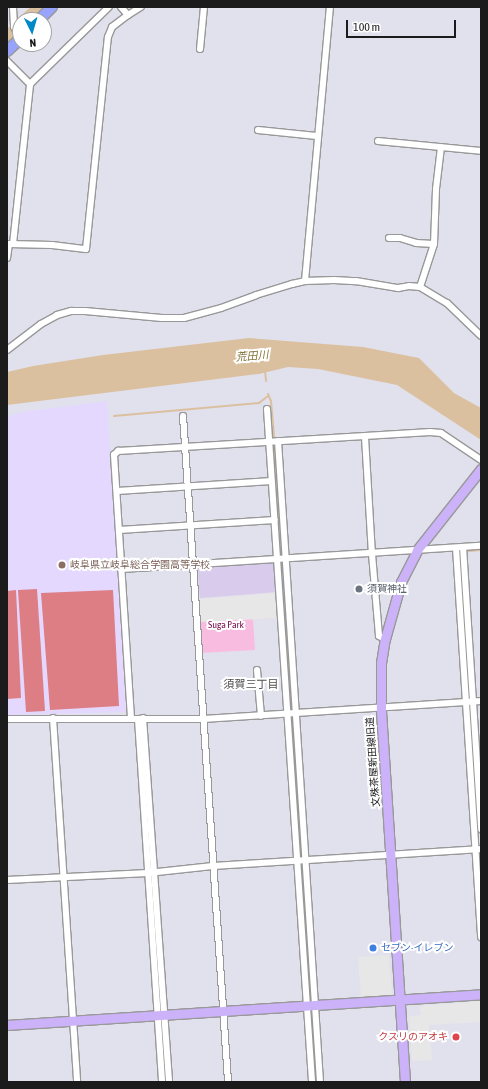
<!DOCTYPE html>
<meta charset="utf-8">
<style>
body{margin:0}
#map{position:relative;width:488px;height:1089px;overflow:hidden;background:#e1e1ed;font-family:"Asap Condensed","Noto Sans JP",sans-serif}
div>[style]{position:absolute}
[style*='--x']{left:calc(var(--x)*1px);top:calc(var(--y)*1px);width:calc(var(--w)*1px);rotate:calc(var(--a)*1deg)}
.education>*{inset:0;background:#e4d8ff}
.farmland>*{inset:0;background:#d8cbec}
.park>*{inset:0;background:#f9bce1}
.pitch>*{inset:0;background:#dd7d84}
.parking>*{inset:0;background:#e7e7e7}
.water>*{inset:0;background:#dbc0a0}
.stream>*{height:2px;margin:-1px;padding:0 1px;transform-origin:1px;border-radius:1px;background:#dbc0a0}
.river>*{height:13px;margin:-6.5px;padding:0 6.5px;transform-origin:6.5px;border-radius:6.5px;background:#dbc0a0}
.roads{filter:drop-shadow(1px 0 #989898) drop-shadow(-1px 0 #989898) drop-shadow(0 1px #989898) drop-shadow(0 -1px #989898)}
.street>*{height:6px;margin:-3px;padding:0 3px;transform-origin:3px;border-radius:3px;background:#fff}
.secondary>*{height:9px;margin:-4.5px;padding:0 4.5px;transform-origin:4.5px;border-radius:4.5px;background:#ccb3f9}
.primary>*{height:10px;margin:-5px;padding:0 5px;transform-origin:5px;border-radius:5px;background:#97a3fc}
.dots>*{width:11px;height:11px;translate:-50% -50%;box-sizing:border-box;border:2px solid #fff;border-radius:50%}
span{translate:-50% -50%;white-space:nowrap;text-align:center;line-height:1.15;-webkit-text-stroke:4px #fff;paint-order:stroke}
.education-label{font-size:10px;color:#785e54}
.left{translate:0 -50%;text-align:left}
.worship-label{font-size:10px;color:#5b616d}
.park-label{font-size:10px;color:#780b4c}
.street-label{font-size:10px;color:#1b1b1b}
.shop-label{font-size:10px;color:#366cbe}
.health-label{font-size:10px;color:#be3a42}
.right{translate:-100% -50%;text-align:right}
.water-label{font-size:11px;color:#84763b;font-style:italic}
.neighbourhood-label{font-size:11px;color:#4e4e4e}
.frame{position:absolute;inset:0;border:8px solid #1b1b1b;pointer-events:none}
.north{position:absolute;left:12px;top:12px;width:40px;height:40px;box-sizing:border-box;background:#fff;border:1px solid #a4a4a4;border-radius:50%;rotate:175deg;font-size:11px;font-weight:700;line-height:16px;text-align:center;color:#1b1b1b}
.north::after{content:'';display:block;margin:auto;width:14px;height:18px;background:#0088c7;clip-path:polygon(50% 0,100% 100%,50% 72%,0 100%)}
.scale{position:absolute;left:346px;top:20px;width:110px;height:18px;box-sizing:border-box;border:2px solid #1b1b1b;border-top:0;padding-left:5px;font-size:12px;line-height:14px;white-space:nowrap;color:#1b1b1b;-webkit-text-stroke:3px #fff;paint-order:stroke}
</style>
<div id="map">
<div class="education">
<i style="clip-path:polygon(107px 401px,127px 712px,7px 715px,7px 417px,22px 412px)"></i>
</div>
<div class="farmland">
<i style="clip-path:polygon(275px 562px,277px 592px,200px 598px,197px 568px)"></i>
</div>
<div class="park">
<i style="clip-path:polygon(198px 599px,279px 618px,253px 619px,255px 650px,200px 653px)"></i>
</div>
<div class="pitch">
<i style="clip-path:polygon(37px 589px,45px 711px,26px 712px,18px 590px)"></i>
<i style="clip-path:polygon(16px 590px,21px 698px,7px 699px,7px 591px)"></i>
<i style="clip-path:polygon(113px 590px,119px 706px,50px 710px,41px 593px)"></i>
</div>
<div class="parking">
<i style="clip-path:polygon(278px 593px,279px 618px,199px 622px,198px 599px)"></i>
<i style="clip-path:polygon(389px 955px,392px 995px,361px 997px,358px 957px)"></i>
<i style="clip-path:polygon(481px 1001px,481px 1022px,429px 1025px,432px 1060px,412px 1061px,409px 1016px,421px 1015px,420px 1006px)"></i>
</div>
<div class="water">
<i style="clip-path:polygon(249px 338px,363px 347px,419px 358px,454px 393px,481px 408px,481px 440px,397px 385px,318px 369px,288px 367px,259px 374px,7px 405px,7px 372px,33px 366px,103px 355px)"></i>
</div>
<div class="stream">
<i style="--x:265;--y:371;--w:10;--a:84"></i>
<i style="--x:268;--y:394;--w:8;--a:67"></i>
<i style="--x:271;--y:401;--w:38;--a:85"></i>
<i style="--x:114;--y:416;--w:146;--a:-5.1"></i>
<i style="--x:259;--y:403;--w:11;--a:-38"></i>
<i style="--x:274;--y:446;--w:110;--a:86.4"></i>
<i style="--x:468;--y:551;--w:13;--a:-4"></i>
<i style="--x:460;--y:560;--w:134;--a:86.2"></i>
<i style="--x:282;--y:563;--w:111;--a:85.9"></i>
<i style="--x:291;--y:692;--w:17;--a:87"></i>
<i style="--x:470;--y:709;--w:132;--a:86.5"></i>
<i style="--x:292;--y:717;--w:141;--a:85.9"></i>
<i style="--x:479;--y:854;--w:30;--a:86"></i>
<i style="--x:302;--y:865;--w:133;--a:86.1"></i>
<i style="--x:312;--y:1013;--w:69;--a:85.9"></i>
</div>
<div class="river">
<i style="--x:25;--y:20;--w:19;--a:-43"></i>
<i style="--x:7;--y:37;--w:18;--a:-43"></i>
</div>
<div class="roads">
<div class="street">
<i style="--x:13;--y:7;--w:20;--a:87"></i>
<i style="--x:14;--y:27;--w:13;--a:63"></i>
<i style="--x:128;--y:15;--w:15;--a:-32"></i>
<i style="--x:200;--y:49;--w:42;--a:-84.6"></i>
<i style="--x:7;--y:61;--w:33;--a:45"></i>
<i style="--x:30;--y:84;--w:110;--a:-44.3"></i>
<i style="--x:258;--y:130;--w:59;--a:5.8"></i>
<i style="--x:378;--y:141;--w:103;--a:5.5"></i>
<i style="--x:389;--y:238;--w:11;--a:0"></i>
<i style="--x:400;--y:238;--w:17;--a:17"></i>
<i style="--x:416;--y:243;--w:18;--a:3"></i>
<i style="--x:9;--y:244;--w:43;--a:1.3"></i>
<i style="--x:52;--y:245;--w:34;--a:7"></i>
<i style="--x:86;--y:249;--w:213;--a:-84.1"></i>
<i style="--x:108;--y:37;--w:11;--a:-68"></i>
<i style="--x:112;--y:27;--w:20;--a:-37"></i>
<i style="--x:128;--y:15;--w:11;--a:-131"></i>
<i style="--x:13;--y:244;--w:161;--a:-83.9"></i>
<i style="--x:7;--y:258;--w:14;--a:-82"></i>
<i style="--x:305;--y:281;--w:275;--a:-84.8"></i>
<i style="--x:420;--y:287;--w:45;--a:-72"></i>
<i style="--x:434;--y:244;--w:55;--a:-87.9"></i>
<i style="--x:436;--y:189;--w:42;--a:-83.2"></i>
<i style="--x:7;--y:350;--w:43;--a:-37.4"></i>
<i style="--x:41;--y:324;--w:18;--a:-29"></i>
<i style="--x:57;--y:315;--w:15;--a:-16"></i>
<i style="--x:71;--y:311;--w:14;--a:0"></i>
<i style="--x:85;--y:311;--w:77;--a:5.2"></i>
<i style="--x:162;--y:318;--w:22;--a:0"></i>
<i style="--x:184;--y:318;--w:38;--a:-15"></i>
<i style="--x:221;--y:308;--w:37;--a:-20"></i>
<i style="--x:256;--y:295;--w:38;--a:-17"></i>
<i style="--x:292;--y:284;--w:13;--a:-13"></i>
<i style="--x:305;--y:281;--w:29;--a:-2"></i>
<i style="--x:334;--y:280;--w:22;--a:3"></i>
<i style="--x:356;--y:281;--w:43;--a:9.5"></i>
<i style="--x:398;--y:288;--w:11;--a:-10"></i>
<i style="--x:409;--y:286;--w:11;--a:5"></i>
<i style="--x:420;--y:287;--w:31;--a:31"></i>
<i style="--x:447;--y:303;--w:47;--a:44.1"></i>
<i style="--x:267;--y:409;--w:675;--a:86.17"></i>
<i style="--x:183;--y:416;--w:668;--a:86.13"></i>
<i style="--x:365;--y:437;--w:117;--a:86.6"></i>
<i style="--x:372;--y:554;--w:82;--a:85.1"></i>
<i style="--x:379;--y:636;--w:7;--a:27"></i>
<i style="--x:278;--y:441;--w:642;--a:86.25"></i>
<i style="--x:117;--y:491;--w:155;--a:-3.7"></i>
<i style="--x:119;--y:530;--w:156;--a:-3.7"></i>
<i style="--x:463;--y:547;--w:283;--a:86.3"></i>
<i style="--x:456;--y:548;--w:390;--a:86.3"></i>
<i style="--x:121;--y:569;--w:361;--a:-3.7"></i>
<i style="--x:257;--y:670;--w:46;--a:85"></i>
<i style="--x:53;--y:718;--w:365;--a:86.2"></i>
<i style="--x:131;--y:718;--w:264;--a:-93.7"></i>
<i style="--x:114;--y:455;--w:6;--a:-45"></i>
<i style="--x:118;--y:451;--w:313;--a:-3.5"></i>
<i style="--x:430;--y:432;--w:11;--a:5"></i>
<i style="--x:441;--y:433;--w:48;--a:34"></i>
<i style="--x:143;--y:718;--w:365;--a:85.9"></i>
<i style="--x:7;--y:719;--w:196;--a:0"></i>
<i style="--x:203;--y:719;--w:279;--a:-3.7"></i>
<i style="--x:138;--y:719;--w:364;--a:86.2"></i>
<i style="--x:7;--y:880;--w:141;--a:-2.8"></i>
<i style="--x:148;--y:873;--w:65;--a:-6.1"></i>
<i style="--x:213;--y:866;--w:269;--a:-3.6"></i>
</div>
<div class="secondary">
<i style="--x:7;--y:1025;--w:475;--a:-3.7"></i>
<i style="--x:405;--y:1082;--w:376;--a:-93.7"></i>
<i style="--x:381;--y:707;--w:44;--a:-90"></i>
<i style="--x:381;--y:663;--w:24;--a:-81"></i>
<i style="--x:385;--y:639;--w:59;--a:-74.3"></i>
<i style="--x:401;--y:582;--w:36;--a:-63"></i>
<i style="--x:417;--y:550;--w:103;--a:-51.7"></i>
</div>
<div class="primary">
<i style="--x:39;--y:20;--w:18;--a:-45"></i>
<i style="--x:7;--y:51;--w:18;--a:-43"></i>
</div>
</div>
<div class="dots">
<i style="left:62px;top:565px;background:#8d6e63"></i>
<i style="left:359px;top:589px;background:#6b7280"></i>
<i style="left:373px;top:948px;background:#3f7fe0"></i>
<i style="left:456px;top:1037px;background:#e0444e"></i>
</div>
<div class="education-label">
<span class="left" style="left:70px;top:565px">岐阜県立岐阜総合学園高等学校</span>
</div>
<div class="worship-label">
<span class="left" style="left:367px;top:589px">須賀神社</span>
</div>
<div class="park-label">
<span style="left:226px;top:625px">Suga Park</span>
</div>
<div class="street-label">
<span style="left:373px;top:762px;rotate:-94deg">文殊茶屋新田線旧道</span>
</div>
<div class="shop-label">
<span class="left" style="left:381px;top:948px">セブン-イレブン</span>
</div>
<div class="health-label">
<span class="right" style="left:448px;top:1037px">クスリのアオキ</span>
</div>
<div class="water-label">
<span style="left:252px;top:356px;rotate:-5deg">荒田川</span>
</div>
<div class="neighbourhood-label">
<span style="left:251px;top:684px">須賀三丁目</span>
</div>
<div class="frame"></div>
<div class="north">N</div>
<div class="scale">100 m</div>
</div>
